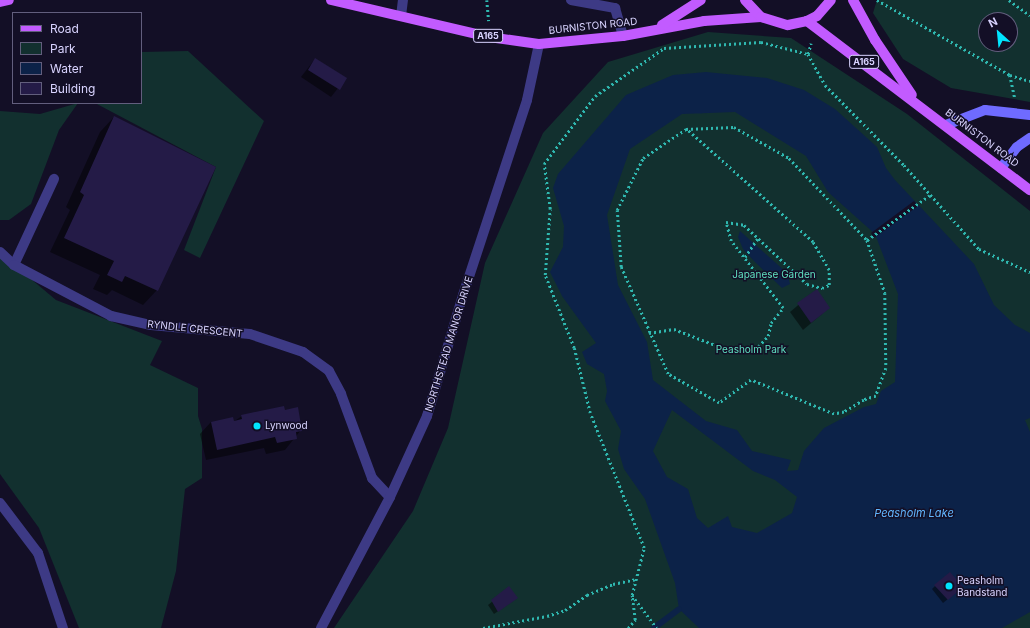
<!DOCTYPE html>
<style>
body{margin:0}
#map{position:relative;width:1030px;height:628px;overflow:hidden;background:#130f26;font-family:Inter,sans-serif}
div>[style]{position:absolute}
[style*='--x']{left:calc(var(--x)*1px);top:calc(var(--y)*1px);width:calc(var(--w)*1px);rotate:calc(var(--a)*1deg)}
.green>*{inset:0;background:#12302f}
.water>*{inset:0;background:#0c2248}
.pier>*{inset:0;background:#130f26}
.shadow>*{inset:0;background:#0007}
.stream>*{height:6px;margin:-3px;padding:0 3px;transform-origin:3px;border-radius:3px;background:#0c2248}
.building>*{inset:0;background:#241b47}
.path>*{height:2.5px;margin-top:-1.25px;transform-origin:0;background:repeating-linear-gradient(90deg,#2fb8b0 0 2px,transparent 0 5px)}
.service>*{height:10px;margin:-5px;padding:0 5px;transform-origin:5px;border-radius:5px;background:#3d3a85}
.pedestrian>*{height:10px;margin:-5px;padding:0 5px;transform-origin:5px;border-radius:5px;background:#3d3a85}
.minor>*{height:10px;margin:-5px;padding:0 5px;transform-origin:5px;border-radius:5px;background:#3d3a85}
.secondary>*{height:10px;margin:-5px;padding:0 5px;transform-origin:5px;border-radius:5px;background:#6f6bff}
.primary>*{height:10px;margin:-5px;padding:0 5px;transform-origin:5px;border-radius:5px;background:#c25bff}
.dots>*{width:11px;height:11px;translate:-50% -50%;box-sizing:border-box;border:2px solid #130f26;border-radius:50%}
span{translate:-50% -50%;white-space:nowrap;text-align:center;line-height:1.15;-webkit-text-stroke:3px #130f26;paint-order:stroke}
.shield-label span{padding:1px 3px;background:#130f26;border:1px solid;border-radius:3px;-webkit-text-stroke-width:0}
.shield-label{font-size:9px;color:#d9d4ff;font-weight:700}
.street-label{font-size:10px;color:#d9d4ff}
.park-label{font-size:10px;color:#5fe0c0}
.poi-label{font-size:10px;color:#d9d4ff}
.left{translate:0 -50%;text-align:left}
.water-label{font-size:11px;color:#62b6ff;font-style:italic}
.legend{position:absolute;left:12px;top:12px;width:130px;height:92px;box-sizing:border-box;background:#130f26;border:1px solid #625e7d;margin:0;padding:5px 7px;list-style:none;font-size:12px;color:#d9d4ff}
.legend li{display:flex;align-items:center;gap:8px;height:20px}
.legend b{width:20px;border:1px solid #625e7d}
.north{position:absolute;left:978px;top:12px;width:40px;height:40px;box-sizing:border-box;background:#130f26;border:1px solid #625e7d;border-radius:50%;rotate:333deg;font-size:11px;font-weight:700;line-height:16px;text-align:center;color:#d9d4ff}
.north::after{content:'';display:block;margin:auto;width:14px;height:18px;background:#00e5ff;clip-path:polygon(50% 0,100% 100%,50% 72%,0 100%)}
</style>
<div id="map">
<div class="green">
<i style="clip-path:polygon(evenodd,877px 0,1030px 0,1030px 102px,951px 88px,903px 59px,873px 13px,877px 0,986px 20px,1010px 20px,1010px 44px,986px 44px,986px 20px)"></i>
<i style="clip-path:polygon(708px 32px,791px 38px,907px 114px,1030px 211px,1030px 628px,334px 628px,413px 511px,448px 428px,485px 263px,543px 133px,608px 62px)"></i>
<i style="clip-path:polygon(188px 51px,264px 121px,200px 258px,184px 250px,216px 167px,95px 103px,141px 103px,141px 52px)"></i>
<i style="clip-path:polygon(78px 103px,59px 130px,31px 204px,9px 220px,0 220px,0 111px,40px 114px)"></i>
<i style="clip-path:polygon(0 253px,56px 300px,162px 341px,150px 365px,198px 388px,198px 416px,202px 429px,202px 478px,185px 489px,176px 571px,161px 628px,79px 628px,39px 528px,0 474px)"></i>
</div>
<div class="water">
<i style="clip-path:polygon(evenodd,706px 72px,767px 78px,804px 90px,835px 109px,877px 147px,886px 168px,895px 180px,974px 264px,994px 305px,1015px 325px,1030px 333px,1030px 418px,1025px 420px,1030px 432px,1030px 612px,1002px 628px,699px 628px,679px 609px,675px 583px,645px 499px,624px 469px,618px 449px,621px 431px,605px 401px,607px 391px,604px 374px,587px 364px,582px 352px,596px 343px,562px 296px,550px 272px,563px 247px,564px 226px,553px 188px,558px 174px,626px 95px,673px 75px,706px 72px,735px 112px,806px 156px,828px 192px,875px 234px,898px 294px,895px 382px,881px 391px,876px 404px,864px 407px,824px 428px,804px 451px,798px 470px,787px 471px,791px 460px,752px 451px,737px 430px,706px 421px,653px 380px,647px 342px,618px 285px,607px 215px,630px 149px,682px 114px,735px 112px,706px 72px,672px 410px,753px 471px,775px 480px,797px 497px,792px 513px,757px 533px,732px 527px,728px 516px,708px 528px,697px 518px,688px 489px,667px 477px,653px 451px,672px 410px)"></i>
<i style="clip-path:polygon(740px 231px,787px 273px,790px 284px,782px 288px,754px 261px,743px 249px,738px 237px)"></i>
</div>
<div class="pier">
<i style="clip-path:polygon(914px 201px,918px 206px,874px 238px,871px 233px)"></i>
</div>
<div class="shadow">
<i style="clip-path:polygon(315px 59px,346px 78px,331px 97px,301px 77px)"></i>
<i style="clip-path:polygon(114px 117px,157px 290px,143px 305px,112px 290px,107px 295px,93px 289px,100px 275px,50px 252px,70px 210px,66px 207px,100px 132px)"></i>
<i style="clip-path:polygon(816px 290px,829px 308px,803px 330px,790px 312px)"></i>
<i style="clip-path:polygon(284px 411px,301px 430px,285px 450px,266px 454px,264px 448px,206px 460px,200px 434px,211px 422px,233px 422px,242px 416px)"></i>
<i style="clip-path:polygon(935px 586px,958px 591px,943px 603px,932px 589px)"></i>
<i style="clip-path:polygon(509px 588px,513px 601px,494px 614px,488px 605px)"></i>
</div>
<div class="stream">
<i style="--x:654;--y:628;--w:31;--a:-37"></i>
</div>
<div class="building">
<i style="clip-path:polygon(315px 58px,347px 78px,340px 90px,308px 70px)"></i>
<i style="clip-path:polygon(114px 116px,216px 167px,158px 291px,125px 276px,122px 282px,107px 275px,114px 261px,64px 238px,84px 195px,80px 192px)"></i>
<i style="clip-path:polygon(817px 289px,830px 308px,811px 323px,797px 303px)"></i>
<i style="clip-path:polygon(284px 406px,285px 410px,298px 407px,302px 431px,296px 432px,297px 439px,277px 443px,275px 437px,217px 450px,211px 422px,233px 417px,234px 421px,242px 419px,241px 415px)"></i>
<i style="clip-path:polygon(950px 572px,963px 587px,948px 600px,934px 585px)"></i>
<i style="clip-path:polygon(509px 586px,518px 598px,498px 612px,491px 600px)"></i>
</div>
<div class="path">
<i style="--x:487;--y:0;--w:21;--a:85"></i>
<i style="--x:877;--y:0;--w:153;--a:29.4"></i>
<i style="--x:1010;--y:75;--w:21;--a:17"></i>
<i style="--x:1009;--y:0;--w:26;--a:36"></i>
<i style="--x:808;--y:54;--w:35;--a:61"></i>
<i style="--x:825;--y:85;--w:112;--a:45.4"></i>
<i style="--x:904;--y:165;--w:113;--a:48.2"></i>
<i style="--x:979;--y:249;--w:56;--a:24.3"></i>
<i style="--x:1010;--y:75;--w:24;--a:78"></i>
<i style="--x:734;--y:127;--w:63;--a:29.4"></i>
<i style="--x:789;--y:158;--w:113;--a:46.4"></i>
<i style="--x:867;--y:240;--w:56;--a:71.2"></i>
<i style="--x:885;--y:293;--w:75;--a:89.2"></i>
<i style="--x:886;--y:368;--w:30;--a:110"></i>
<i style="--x:876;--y:396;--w:13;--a:162"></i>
<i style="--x:864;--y:400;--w:23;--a:149"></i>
<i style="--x:844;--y:412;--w:10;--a:169"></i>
<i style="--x:834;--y:414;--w:90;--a:-157.7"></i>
<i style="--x:751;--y:380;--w:39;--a:144"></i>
<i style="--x:719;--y:403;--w:59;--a:-150.4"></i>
<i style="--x:668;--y:374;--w:117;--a:-113.7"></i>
<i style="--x:621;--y:267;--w:57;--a:-94"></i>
<i style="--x:617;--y:210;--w:58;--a:-63.4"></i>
<i style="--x:643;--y:158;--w:52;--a:-34"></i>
<i style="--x:686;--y:129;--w:48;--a:-2.4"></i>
<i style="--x:867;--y:240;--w:77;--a:-35.5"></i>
<i style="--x:745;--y:257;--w:22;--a:-56"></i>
<i style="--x:649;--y:333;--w:25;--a:-9"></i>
<i style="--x:674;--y:329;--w:53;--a:21.2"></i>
<i style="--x:723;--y:348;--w:32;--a:4"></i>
<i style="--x:755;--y:350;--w:19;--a:-47"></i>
<i style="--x:768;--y:336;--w:13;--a:-77"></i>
<i style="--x:771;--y:323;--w:19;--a:-51"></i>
<i style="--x:783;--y:308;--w:85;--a:-127.8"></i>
<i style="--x:731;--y:241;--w:20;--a:-105"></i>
<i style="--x:726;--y:222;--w:18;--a:9"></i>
<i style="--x:744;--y:225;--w:86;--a:43.1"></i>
<i style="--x:807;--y:284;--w:16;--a:15"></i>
<i style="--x:822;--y:288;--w:8;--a:-23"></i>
<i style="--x:829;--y:285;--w:15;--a:-90"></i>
<i style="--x:829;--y:270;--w:32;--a:-120"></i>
<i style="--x:813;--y:242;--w:170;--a:-138.3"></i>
<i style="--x:632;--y:595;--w:41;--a:52.9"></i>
<i style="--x:483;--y:628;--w:65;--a:-10.6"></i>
<i style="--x:547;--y:616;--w:19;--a:-18"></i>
<i style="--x:565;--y:610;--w:27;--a:-34"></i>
<i style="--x:587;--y:595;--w:28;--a:-23"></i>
<i style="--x:613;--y:584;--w:24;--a:-12"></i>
<i style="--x:628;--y:628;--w:11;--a:-49"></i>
<i style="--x:635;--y:620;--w:25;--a:-97"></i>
<i style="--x:632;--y:595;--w:49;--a:-75.7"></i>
<i style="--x:644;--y:548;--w:145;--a:-111.8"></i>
<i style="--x:590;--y:413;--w:67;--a:-103.8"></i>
<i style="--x:574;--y:348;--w:79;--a:-111.7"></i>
<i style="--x:545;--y:275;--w:66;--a:-85.7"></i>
<i style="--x:550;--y:209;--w:45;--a:-97.6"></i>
<i style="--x:544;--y:164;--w:85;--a:-53.1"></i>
<i style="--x:595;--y:96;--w:84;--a:-34.8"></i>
<i style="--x:664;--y:48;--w:97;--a:-3.5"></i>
<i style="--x:761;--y:42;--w:49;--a:14.3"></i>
<i style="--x:808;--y:54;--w:11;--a:-75"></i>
</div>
<div class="service">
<i style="--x:14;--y:265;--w:95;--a:-65.1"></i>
</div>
<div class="pedestrian">
<i style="--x:571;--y:0;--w:45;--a:10.3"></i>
<i style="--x:615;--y:8;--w:29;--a:74"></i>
<i style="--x:401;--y:16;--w:16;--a:-83"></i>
</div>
<div class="minor">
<i style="--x:0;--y:252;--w:19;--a:43"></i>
<i style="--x:14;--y:265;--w:110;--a:27.7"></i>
<i style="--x:111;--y:316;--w:41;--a:12.7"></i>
<i style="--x:151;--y:325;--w:99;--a:5.2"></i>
<i style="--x:250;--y:334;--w:56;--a:18.8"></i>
<i style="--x:303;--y:352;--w:32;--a:36"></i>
<i style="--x:329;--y:371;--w:26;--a:62"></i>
<i style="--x:341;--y:394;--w:90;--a:69.7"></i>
<i style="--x:372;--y:478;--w:26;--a:47"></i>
<i style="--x:0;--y:503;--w:63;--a:52.8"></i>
<i style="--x:38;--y:553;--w:79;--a:71.6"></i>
<i style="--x:321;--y:628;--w:148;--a:-62.2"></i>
<i style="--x:390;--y:497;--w:89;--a:-65.4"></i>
<i style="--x:427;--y:416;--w:126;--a:-73.4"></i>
<i style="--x:463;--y:295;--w:205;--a:-71.8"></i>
<i style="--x:527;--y:100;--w:57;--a:-77.9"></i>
</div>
<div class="secondary">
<i style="--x:946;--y:125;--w:42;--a:-21"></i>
<i style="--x:985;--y:110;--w:45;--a:6.3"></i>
<i style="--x:1001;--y:168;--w:26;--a:-53"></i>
<i style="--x:1017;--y:147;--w:16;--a:-35"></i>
</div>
<div class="primary">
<i style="--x:331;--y:0;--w:162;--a:13.2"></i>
<i style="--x:489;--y:37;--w:50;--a:8"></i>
<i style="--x:539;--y:44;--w:84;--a:-5.4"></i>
<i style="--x:623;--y:36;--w:82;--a:-10.5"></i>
<i style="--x:704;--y:21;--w:57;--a:-4"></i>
<i style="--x:745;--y:0;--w:23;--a:47"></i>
<i style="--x:761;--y:17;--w:28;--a:17"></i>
<i style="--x:788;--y:25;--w:19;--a:-12"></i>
<i style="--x:807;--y:21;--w:11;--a:-27"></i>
<i style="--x:817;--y:16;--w:21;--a:-49"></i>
<i style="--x:853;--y:0;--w:46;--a:61.2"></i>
<i style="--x:875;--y:40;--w:66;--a:56.1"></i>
<i style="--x:0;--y:2;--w:9;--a:-13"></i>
<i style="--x:807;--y:21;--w:280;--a:37.2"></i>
<i style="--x:662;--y:25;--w:46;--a:-32.7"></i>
</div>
<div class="dots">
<i style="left:257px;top:426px;background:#00e5ff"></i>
<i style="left:949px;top:586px;background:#00e5ff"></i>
</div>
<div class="shield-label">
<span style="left:488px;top:36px">A165</span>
<span style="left:864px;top:62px">A165</span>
</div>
<div class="street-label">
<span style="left:593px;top:26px;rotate:-6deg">BURNISTON ROAD</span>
<span style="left:982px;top:138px;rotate:37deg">BURNISTON ROAD</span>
<span style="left:195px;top:329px;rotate:6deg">RYNDLE CRESCENT</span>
<span style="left:449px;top:344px;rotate:-73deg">NORTHSTEAD MANOR DRIVE</span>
</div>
<div class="park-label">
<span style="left:774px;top:275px">Japanese Garden</span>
<span style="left:751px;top:350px">Peasholm Park</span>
</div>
<div class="poi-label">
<span class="left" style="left:265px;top:426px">Lynwood</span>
<span class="left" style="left:957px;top:586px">Peasholm<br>Bandstand</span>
</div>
<div class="water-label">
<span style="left:914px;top:513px">Peasholm Lake</span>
</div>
<ul class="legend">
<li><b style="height:5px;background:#c25bff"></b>Road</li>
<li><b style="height:11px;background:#12302f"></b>Park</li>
<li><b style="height:11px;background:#0c2248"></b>Water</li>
<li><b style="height:11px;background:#241b47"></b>Building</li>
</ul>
<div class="north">N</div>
</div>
